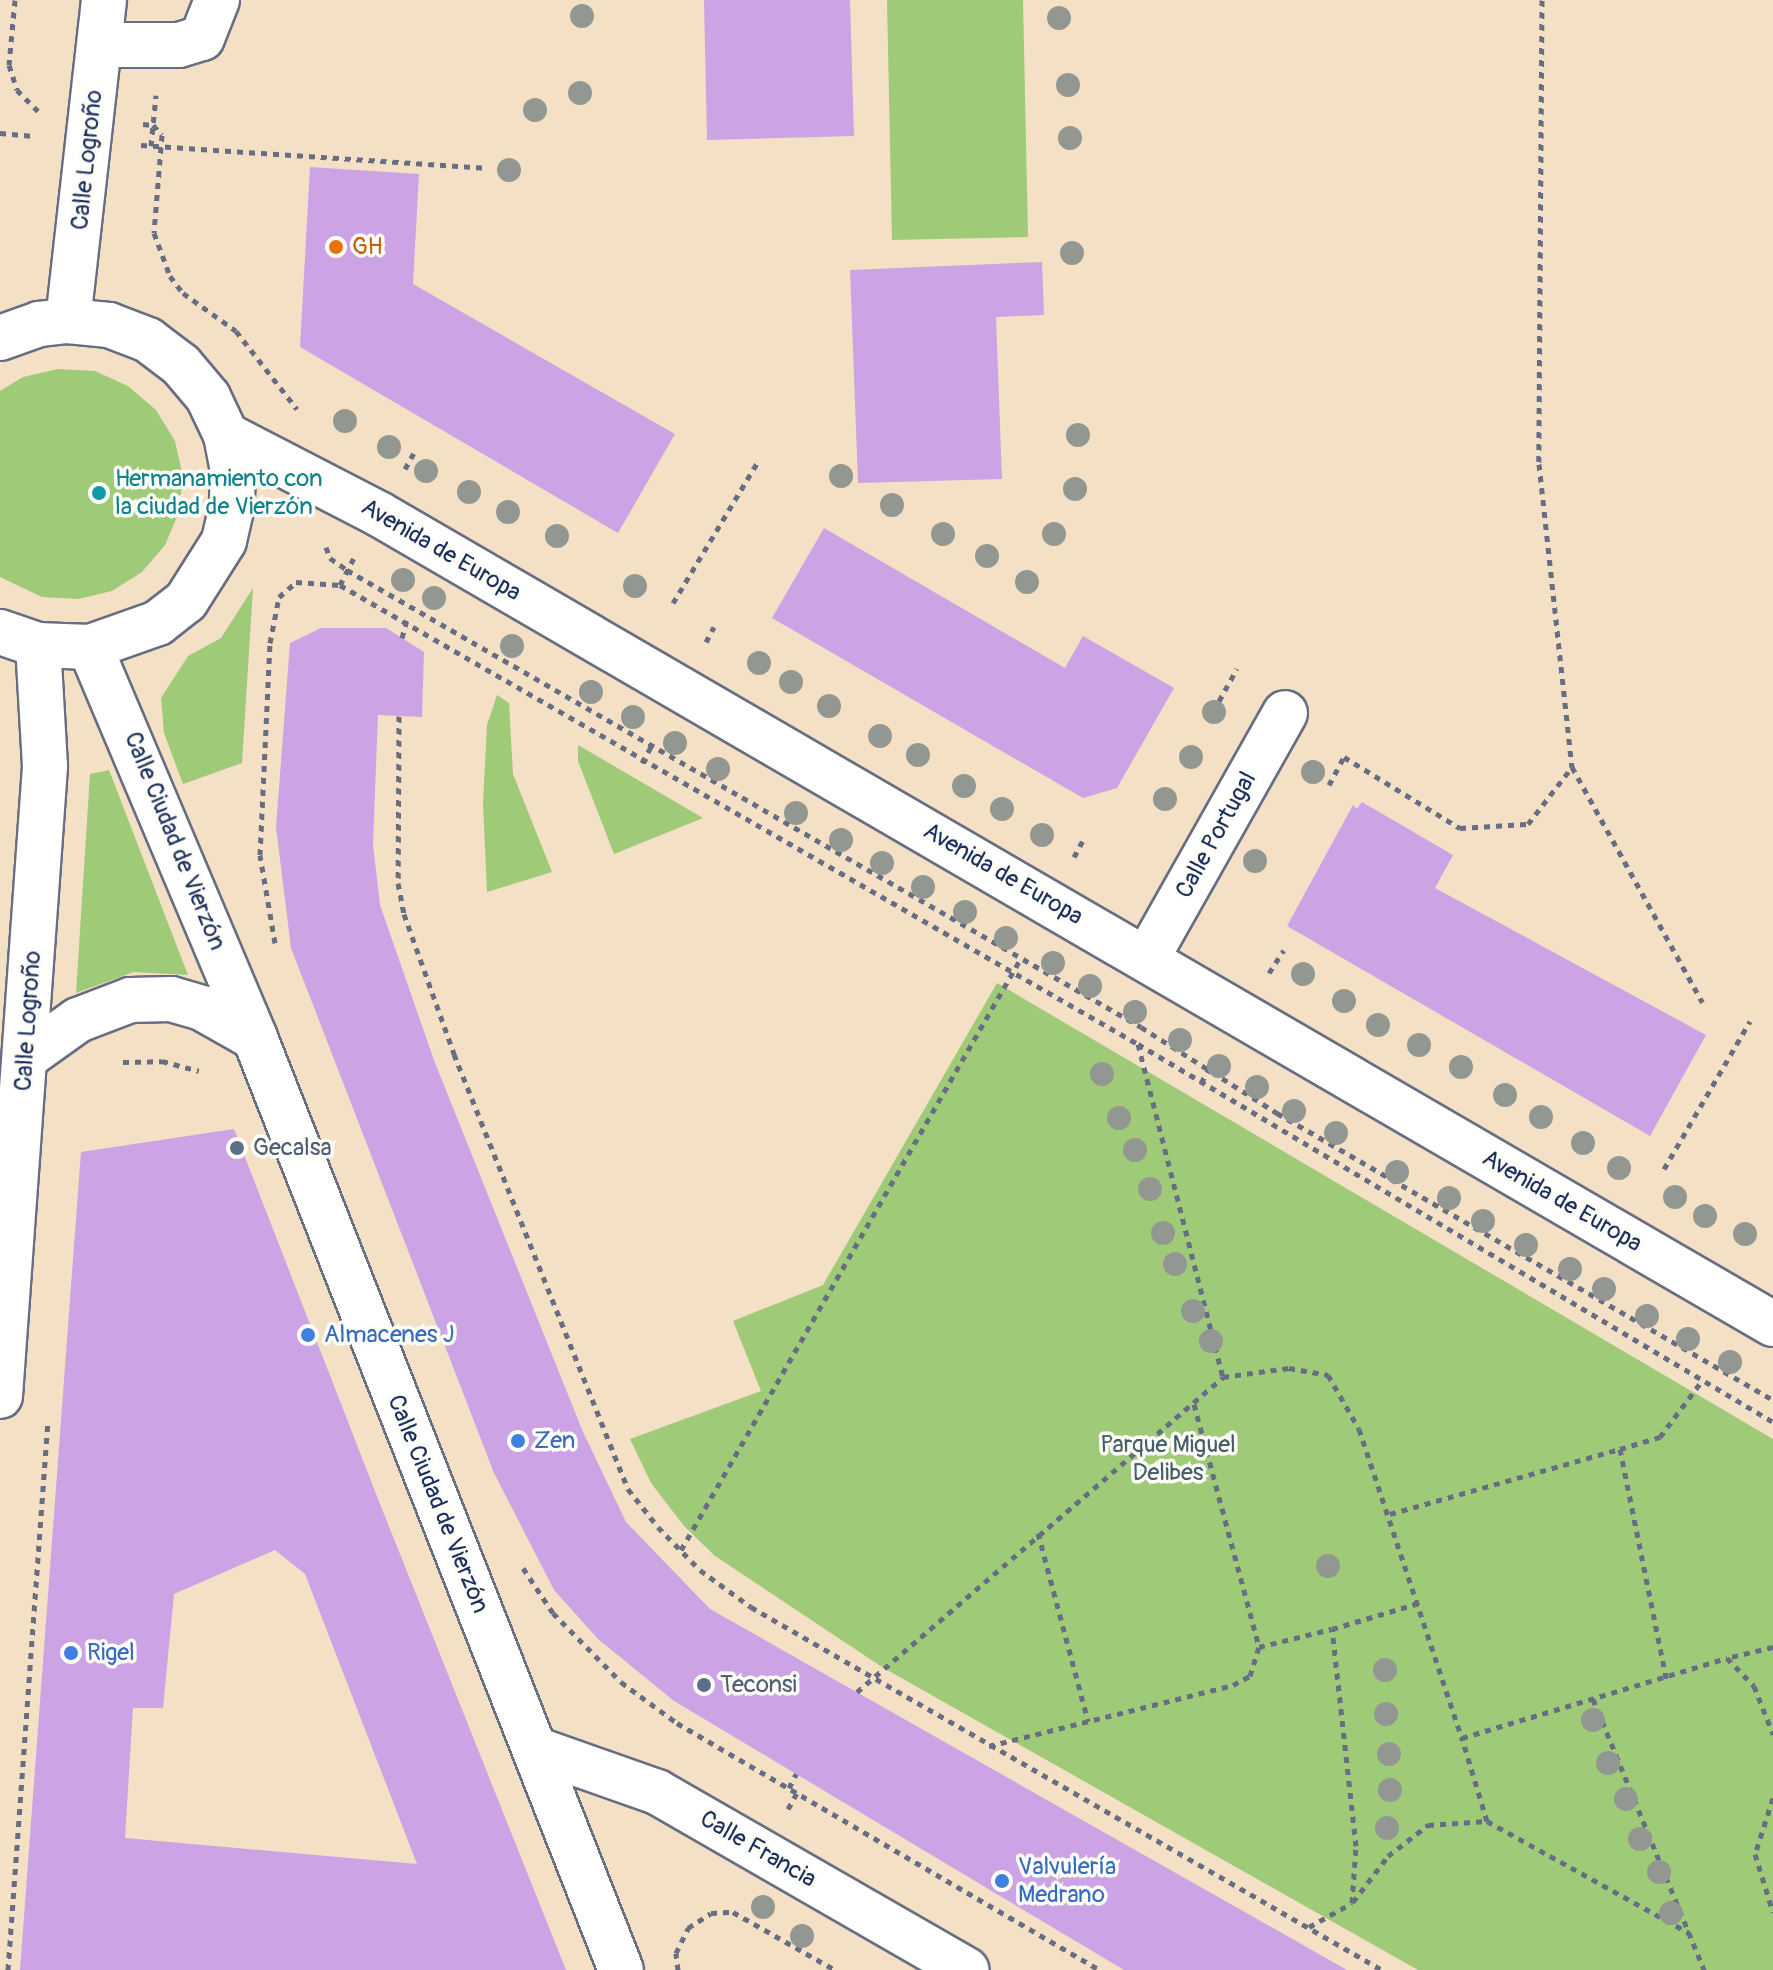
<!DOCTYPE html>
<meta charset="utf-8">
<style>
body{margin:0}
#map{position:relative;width:1773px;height:1970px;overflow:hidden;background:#f3e0c5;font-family:Pangolin,sans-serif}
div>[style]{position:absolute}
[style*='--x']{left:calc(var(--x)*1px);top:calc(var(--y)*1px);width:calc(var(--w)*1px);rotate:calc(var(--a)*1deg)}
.green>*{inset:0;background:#9fcb78}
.building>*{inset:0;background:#cca4e5}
.path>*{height:5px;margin-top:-2.5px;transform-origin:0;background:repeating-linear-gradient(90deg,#676d82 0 6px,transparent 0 12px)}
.roads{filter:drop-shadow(2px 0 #676d82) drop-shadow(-2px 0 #676d82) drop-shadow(0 2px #676d82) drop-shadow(0 -2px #676d82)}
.minor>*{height:44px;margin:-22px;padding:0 22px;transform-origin:22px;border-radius:22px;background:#fff}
.major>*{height:44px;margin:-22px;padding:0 22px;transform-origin:22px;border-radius:22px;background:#fff}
.trees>*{width:24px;height:24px;margin:-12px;border-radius:50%;background:#929891}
.dots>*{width:22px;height:22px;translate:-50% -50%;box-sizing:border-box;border:4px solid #fdfcf7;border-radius:50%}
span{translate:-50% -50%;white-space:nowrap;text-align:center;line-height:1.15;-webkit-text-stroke:7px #fdfcf7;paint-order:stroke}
.street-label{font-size:24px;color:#1b2f5e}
.food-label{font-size:24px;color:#c56008}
.left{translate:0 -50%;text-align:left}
.culture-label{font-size:24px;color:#0d838f}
.service-label{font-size:24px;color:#4e5e75}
.shop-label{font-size:24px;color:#366cbe}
.park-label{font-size:24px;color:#435e66}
</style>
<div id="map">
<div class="green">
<i style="clip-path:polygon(887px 0,1023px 0,1028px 237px,892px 240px)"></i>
<i style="clip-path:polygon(58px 369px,95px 371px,128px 386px,156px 410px,175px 441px,183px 477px,179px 512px,165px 545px,142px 572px,112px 591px,78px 599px,42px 597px,0 577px,0 391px,23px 377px)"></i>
<i style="clip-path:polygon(253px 588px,242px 763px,183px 784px,164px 733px,161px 698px,188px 656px,221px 638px)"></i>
<i style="clip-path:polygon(497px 695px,509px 703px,513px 774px,552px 872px,487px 892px,483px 803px,487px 725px)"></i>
<i style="clip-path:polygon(578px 745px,703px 818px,614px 854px,578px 761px)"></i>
<i style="clip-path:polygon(109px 770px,188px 975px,134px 972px,76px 993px,90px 774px)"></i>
<i style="clip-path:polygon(997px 983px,1773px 1439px,1773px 1970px,1418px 1970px,882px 1667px,715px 1556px,684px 1526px,651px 1483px,630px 1439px,761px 1391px,733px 1321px,823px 1285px)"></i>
</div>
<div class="building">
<i style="clip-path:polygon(704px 0,850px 0,854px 136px,707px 140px)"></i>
<i style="clip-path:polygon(310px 167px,419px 174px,413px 284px,675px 434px,618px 533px,300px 347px)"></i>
<i style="clip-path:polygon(1042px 262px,1044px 315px,996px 317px,1002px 479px,858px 483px,850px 270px)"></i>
<i style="clip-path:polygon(824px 528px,1065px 668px,1083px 636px,1174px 688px,1117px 788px,1083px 798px,772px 618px)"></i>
<i style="clip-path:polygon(321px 628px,386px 628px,424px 652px,422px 717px,378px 715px,373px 845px,380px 905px,435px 1063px,583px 1432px,626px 1522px,710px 1609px,1347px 1970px,1124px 1970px,674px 1701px,598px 1639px,554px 1590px,494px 1473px,291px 948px,276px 827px,290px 643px)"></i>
<i style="clip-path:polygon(1362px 802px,1453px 855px,1435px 888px,1706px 1035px,1650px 1136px,1287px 926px,1353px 805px,1357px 809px)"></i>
<i style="clip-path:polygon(evenodd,234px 1129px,380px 1504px,566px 1970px,20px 1970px,81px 1152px,234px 1129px,275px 1550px,305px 1574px,417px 1864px,125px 1838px,133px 1708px,163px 1708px,174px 1594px,275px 1550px)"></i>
</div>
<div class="path">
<i style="--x:15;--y:0;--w:65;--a:95.3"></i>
<i style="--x:9;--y:65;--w:26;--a:72"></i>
<i style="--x:17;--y:90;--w:30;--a:45"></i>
<i style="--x:1542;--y:0;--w:464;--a:90.4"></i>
<i style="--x:1539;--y:464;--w:305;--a:83.8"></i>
<i style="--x:1572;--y:767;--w:269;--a:61"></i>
<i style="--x:143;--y:124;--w:10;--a:6"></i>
<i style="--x:153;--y:125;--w:13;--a:48"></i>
<i style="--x:162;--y:135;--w:98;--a:94.7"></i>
<i style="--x:154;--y:233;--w:46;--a:69.6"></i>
<i style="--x:170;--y:276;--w:21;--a:53"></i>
<i style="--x:183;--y:293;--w:65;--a:35.6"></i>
<i style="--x:236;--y:331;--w:99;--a:52"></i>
<i style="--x:0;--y:133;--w:36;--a:5"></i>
<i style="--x:141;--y:145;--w:344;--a:3.8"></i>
<i style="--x:151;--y:146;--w:51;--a:-84.4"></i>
<i style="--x:405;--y:469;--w:18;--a:-61"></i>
<i style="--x:326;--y:547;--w:12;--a:70"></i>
<i style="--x:330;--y:558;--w:21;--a:35"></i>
<i style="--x:347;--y:570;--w:916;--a:29.92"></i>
<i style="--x:1141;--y:1027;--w:161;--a:32.3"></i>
<i style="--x:1277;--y:1113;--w:573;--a:30.05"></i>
<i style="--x:340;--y:585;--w:30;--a:-63"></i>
<i style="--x:673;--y:603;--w:167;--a:-59"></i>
<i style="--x:402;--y:638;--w:20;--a:-75"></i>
<i style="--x:706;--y:642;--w:17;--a:-62"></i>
<i style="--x:1219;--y:701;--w:37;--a:-61"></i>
<i style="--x:399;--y:716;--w:167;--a:90.3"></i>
<i style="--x:398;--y:883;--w:32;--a:79"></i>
<i style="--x:404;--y:914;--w:149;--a:70.3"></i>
<i style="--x:454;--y:1054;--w:469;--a:68.2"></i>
<i style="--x:628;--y:1489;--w:48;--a:51.7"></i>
<i style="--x:658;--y:1527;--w:60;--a:45.7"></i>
<i style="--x:700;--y:1570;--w:63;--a:36"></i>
<i style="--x:751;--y:1607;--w:728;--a:29.91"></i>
<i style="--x:642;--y:763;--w:23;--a:-61"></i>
<i style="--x:1329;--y:785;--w:32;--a:-62"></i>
<i style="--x:1344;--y:757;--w:136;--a:31.5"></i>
<i style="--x:1460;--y:828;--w:68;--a:-3.4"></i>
<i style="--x:1528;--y:824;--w:72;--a:-52.3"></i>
<i style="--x:1074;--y:857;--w:24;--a:-62"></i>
<i style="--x:275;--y:943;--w:89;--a:-99.7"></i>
<i style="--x:260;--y:855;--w:212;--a:-87.3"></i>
<i style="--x:270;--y:643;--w:47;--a:-78.9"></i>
<i style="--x:279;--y:597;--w:23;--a:-41"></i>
<i style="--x:296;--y:582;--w:44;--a:3.9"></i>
<i style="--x:340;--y:585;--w:921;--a:29.91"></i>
<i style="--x:1138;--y:1044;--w:739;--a:30.76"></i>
<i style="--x:1269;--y:973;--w:27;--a:-57"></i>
<i style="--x:1138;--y:1044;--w:344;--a:75.7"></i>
<i style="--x:123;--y:1062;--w:39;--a:-1"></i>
<i style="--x:162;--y:1061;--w:38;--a:15"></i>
<i style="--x:1201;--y:1083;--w:28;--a:-60"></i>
<i style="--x:1664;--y:1169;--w:171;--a:-59.8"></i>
<i style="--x:1194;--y:1404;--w:252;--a:75"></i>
<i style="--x:1259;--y:1647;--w:75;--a:-13.9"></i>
<i style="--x:1620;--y:1449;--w:42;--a:-16.7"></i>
<i style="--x:1660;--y:1437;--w:69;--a:-53.3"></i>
<i style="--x:1390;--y:1514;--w:239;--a:-15.8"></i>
<i style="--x:1620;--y:1449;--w:234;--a:78.6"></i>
<i style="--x:1038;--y:1533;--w:195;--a:75.1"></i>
<i style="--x:681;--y:1550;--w:683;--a:-60.13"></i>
<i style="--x:523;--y:1568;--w:54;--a:56.3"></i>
<i style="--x:553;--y:1613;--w:97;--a:45.4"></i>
<i style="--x:621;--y:1682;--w:69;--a:36.2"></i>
<i style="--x:677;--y:1723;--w:489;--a:30.3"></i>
<i style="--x:1773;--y:1647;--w:47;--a:166.6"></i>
<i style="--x:1727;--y:1658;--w:39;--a:46"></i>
<i style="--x:1754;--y:1686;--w:52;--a:68.4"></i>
<i style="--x:857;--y:1692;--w:483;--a:-40.7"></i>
<i style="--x:1223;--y:1377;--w:67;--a:-7.8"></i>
<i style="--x:1289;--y:1368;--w:40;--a:10"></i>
<i style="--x:1328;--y:1375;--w:62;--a:60.1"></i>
<i style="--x:1359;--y:1429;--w:326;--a:71.6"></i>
<i style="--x:1462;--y:1738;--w:277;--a:-16.8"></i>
<i style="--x:1593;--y:1699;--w:293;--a:67.7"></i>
<i style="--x:989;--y:1746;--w:252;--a:-14"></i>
<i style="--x:1233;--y:1685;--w:19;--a:-28"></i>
<i style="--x:1250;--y:1676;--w:30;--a:-73"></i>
<i style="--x:789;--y:1788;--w:16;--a:-63"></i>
<i style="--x:1773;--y:1798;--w:59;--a:107.8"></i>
<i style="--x:1755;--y:1854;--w:61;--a:72.8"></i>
<i style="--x:788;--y:1809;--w:18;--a:-61"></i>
<i style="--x:1487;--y:1821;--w:231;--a:29"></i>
<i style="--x:1353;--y:1902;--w:58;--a:-52.7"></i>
<i style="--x:1388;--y:1856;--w:51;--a:-37.8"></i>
<i style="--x:1428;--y:1825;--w:59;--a:-3.9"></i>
<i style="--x:1487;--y:1821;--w:87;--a:-106.8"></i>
<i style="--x:1309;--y:1927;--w:49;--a:-29.2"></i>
<i style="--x:1352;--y:1903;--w:57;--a:-86"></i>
<i style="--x:1356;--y:1846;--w:218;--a:-96.3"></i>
<i style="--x:1332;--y:1629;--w:91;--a:-16.6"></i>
<i style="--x:8;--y:1970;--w:551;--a:-85.84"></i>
<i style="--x:678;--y:1970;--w:17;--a:-97"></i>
<i style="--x:676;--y:1953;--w:28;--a:-64"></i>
<i style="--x:688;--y:1928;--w:27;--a:-33"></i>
<i style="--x:711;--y:1913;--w:22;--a:-3"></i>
<i style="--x:733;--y:1912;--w:117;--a:29.6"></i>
</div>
<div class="roads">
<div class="minor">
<i style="--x:100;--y:45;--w:79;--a:0"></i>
<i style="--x:179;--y:45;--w:24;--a:-17"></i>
<i style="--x:202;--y:38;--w:41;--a:-68.5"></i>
<i style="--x:226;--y:435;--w:172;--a:27.3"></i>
<i style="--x:379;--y:514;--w:1612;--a:30.16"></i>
<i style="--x:90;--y:647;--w:424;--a:67.1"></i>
<i style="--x:255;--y:1038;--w:1001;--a:68.56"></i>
<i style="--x:1147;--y:958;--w:281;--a:-60.6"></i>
<i style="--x:26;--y:1057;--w:64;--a:-35.4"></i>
<i style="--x:78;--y:1020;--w:56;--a:-21"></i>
<i style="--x:130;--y:1000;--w:41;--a:-1.4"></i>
<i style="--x:171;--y:999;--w:32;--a:16"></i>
<i style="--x:202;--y:1008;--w:61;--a:29.5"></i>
<i style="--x:538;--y:1750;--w:126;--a:19.4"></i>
<i style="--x:657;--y:1792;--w:357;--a:29.9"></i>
</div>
<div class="major">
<i style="--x:68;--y:321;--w:323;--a:-83.6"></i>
<i style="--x:0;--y:338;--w:41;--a:-19.7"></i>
<i style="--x:39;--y:324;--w:29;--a:-6"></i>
<i style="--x:68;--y:321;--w:41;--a:5.6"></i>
<i style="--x:109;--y:325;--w:42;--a:21"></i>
<i style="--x:148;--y:340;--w:41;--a:37.1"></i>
<i style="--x:181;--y:365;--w:42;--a:49.8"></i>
<i style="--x:208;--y:397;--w:42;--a:64.7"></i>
<i style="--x:226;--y:435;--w:36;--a:79"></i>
<i style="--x:233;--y:470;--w:36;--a:92"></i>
<i style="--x:232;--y:506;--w:36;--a:103"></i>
<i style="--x:224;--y:541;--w:71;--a:122.3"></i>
<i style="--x:186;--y:601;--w:36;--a:142"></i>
<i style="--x:158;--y:623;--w:72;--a:160.6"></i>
<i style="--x:90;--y:647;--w:52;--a:-177.8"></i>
<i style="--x:38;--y:645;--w:40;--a:-161.1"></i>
<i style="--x:0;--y:1396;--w:632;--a:-85.91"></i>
<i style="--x:45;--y:766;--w:121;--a:-93.3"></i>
</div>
</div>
<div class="trees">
<i style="left:582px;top:16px"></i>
<i style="left:1059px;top:18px"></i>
<i style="left:1068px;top:85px"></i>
<i style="left:580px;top:93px"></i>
<i style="left:535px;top:110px"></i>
<i style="left:1070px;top:138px"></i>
<i style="left:509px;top:170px"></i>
<i style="left:1072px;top:253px"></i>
<i style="left:345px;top:421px"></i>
<i style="left:1078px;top:435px"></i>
<i style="left:389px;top:447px"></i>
<i style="left:426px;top:471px"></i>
<i style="left:841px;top:476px"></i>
<i style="left:1075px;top:489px"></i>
<i style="left:469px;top:492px"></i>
<i style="left:892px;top:505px"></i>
<i style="left:508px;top:512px"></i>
<i style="left:943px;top:534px"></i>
<i style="left:1054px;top:534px"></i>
<i style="left:557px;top:536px"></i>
<i style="left:987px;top:556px"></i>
<i style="left:403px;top:580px"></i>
<i style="left:1027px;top:582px"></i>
<i style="left:635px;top:586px"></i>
<i style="left:434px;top:598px"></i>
<i style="left:512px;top:646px"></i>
<i style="left:759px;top:663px"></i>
<i style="left:791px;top:682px"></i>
<i style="left:591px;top:692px"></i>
<i style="left:829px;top:706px"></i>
<i style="left:1214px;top:712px"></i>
<i style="left:633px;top:717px"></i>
<i style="left:880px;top:736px"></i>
<i style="left:675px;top:743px"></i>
<i style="left:918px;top:755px"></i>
<i style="left:1191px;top:757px"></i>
<i style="left:718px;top:769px"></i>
<i style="left:1313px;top:772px"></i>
<i style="left:964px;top:786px"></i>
<i style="left:1165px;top:799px"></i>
<i style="left:1002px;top:809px"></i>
<i style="left:796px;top:813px"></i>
<i style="left:1042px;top:835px"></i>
<i style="left:841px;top:840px"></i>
<i style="left:1255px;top:861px"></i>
<i style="left:882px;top:863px"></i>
<i style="left:923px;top:887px"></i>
<i style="left:965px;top:912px"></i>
<i style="left:1006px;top:938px"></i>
<i style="left:1053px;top:963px"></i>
<i style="left:1303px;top:974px"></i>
<i style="left:1090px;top:986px"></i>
<i style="left:1344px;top:1001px"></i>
<i style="left:1135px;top:1012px"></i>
<i style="left:1378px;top:1025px"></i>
<i style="left:1180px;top:1040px"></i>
<i style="left:1419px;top:1045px"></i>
<i style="left:1219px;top:1066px"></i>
<i style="left:1461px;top:1067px"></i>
<i style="left:1102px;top:1074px"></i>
<i style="left:1257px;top:1087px"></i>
<i style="left:1505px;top:1095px"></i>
<i style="left:1294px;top:1111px"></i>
<i style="left:1541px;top:1117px"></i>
<i style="left:1119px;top:1118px"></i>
<i style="left:1336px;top:1133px"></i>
<i style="left:1583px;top:1143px"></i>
<i style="left:1135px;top:1150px"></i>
<i style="left:1619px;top:1168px"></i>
<i style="left:1397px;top:1172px"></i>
<i style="left:1150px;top:1189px"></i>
<i style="left:1675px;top:1197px"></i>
<i style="left:1449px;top:1198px"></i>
<i style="left:1705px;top:1216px"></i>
<i style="left:1483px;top:1221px"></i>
<i style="left:1163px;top:1233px"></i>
<i style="left:1745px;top:1234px"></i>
<i style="left:1526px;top:1245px"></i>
<i style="left:1175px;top:1264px"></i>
<i style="left:1570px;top:1269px"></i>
<i style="left:1604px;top:1289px"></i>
<i style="left:1193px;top:1311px"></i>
<i style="left:1647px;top:1316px"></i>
<i style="left:1688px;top:1339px"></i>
<i style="left:1211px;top:1341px"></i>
<i style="left:1730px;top:1362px"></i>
<i style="left:1328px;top:1566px"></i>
<i style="left:1385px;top:1670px"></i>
<i style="left:1386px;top:1714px"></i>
<i style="left:1593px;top:1720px"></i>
<i style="left:1389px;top:1754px"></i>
<i style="left:1608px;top:1763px"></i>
<i style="left:1390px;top:1790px"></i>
<i style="left:1626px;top:1799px"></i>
<i style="left:1387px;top:1828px"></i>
<i style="left:1640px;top:1839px"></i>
<i style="left:1659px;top:1872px"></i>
<i style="left:763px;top:1907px"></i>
<i style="left:1671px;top:1913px"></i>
<i style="left:802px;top:1936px"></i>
</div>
<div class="dots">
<i style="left:336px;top:247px;background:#e8710a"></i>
<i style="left:99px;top:493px;background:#0f9aa8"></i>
<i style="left:237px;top:1148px;background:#5c6f8a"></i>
<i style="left:308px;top:1335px;background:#3f7fe0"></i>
<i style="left:518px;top:1441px;background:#3f7fe0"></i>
<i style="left:71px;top:1653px;background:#3f7fe0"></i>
<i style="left:704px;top:1685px;background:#5c6f8a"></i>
<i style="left:1002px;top:1881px;background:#3f7fe0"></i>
</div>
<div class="street-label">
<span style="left:87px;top:160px;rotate:-84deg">Calle Logroño</span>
<span style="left:441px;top:550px;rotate:30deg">Avenida de Europa</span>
<span style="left:1216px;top:835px;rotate:-61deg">Calle Portugal</span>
<span style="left:175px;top:841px;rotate:68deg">Calle Ciudad de Vierzón</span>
<span style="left:1003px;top:874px;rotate:30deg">Avenida de Europa</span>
<span style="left:28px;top:1021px;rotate:-86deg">Calle Logroño</span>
<span style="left:1562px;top:1201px;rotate:30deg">Avenida de Europa</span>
<span style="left:438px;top:1504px;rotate:68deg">Calle Ciudad de Vierzón</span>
<span style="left:758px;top:1849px;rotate:30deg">Calle Francia</span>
</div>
<div class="food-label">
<span class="left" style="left:352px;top:247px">GH</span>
</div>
<div class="culture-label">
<span class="left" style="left:115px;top:493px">Hermanamiento con<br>la ciudad de Vierzón</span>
</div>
<div class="service-label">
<span class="left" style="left:253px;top:1148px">Gecalsa</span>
<span class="left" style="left:720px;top:1685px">Teconsi</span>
</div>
<div class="shop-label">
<span class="left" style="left:324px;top:1335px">Almacenes J</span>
<span class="left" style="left:534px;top:1441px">Zen</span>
<span class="left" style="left:87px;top:1653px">Rigel</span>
<span class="left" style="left:1018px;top:1881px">Valvulería<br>Medrano</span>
</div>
<div class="park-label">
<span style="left:1168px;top:1459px">Parque Miguel<br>Delibes</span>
</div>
</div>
